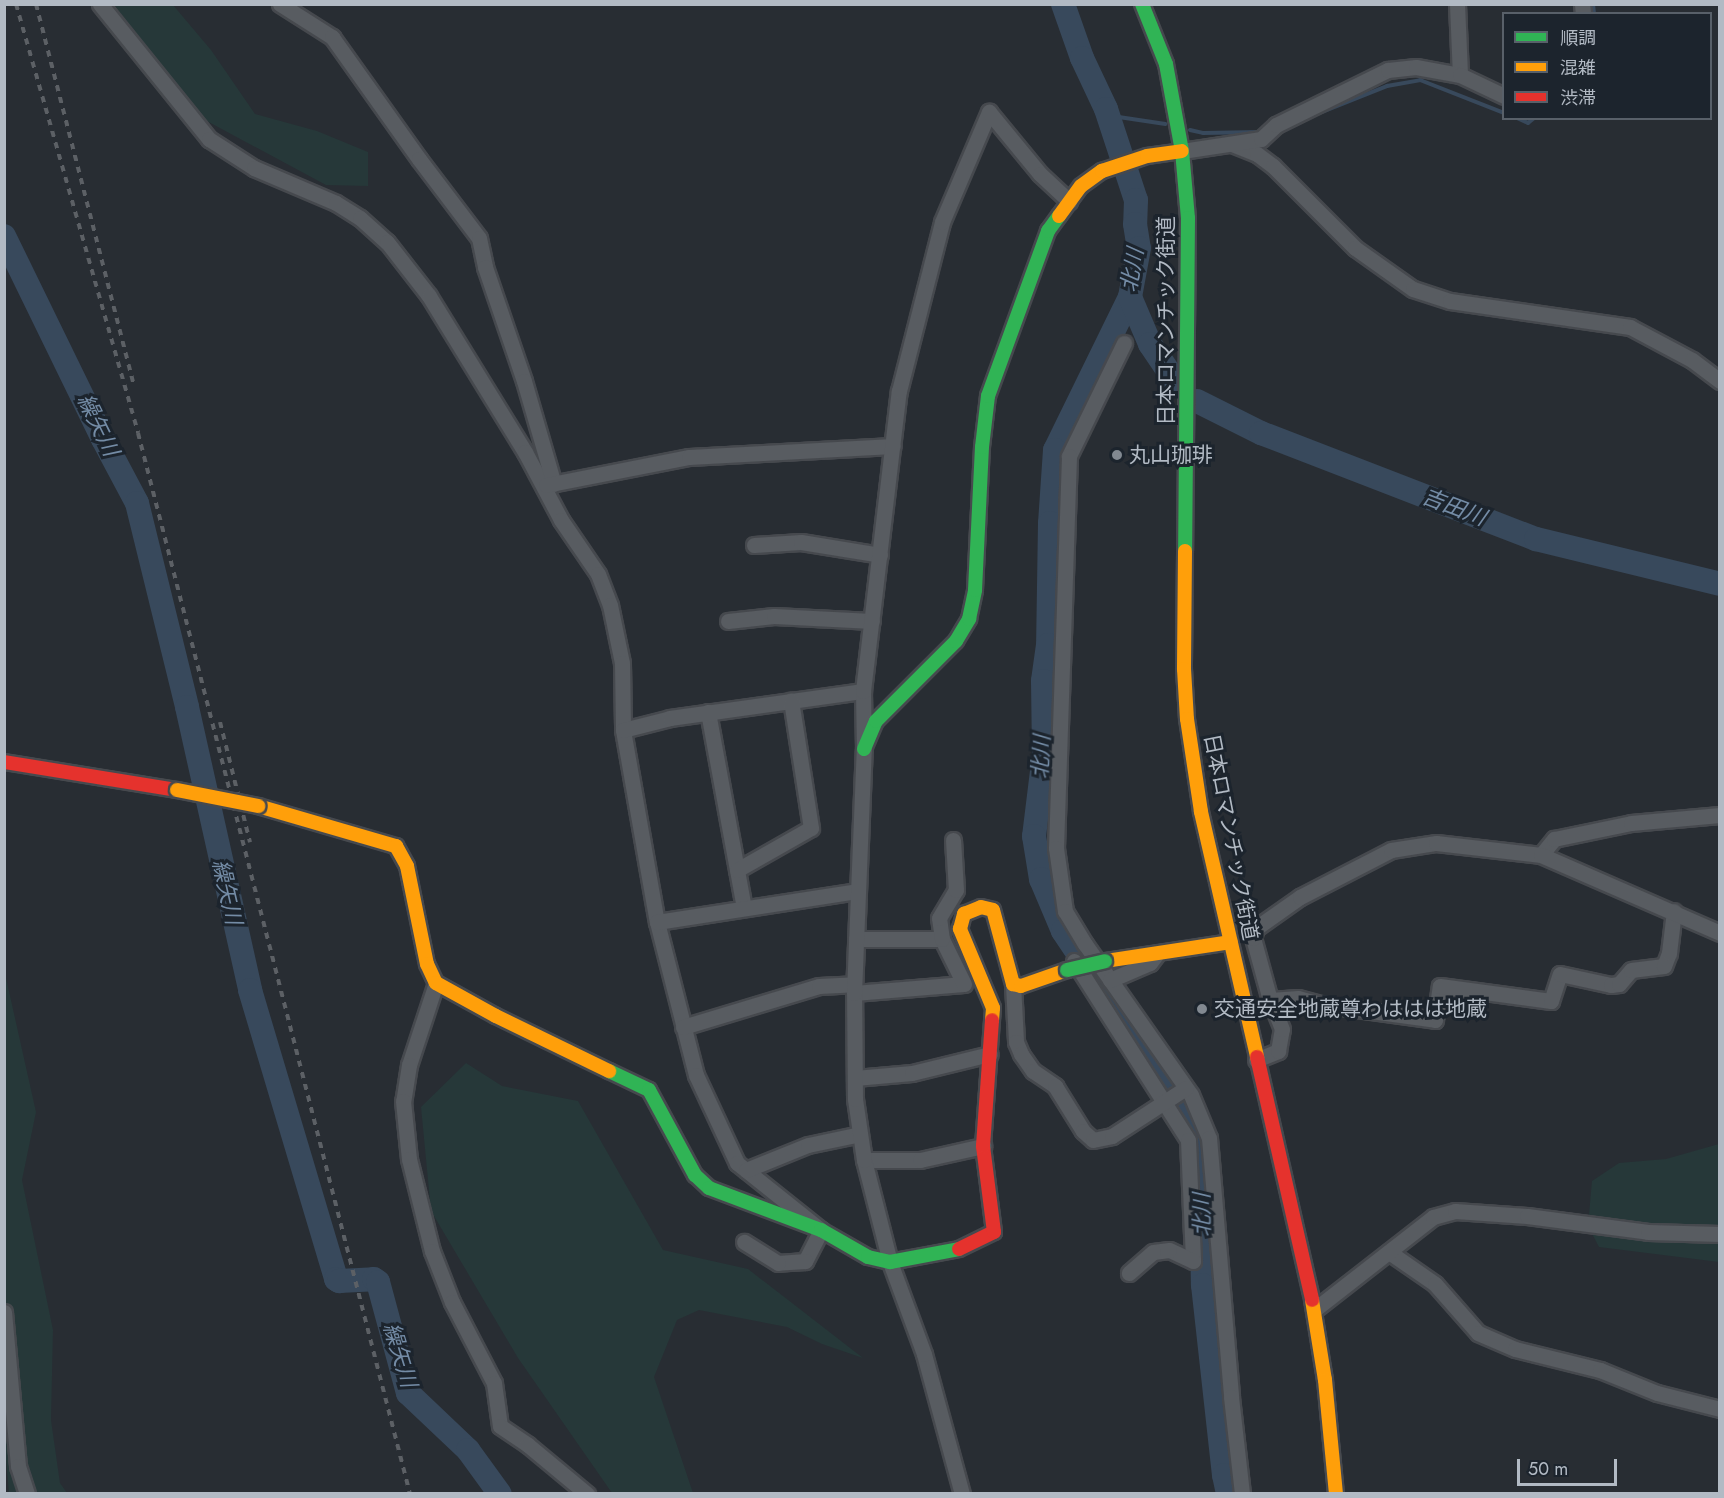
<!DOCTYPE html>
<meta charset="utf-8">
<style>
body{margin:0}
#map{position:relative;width:1724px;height:1498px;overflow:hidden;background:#282d33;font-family:Jost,"Noto Sans JP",sans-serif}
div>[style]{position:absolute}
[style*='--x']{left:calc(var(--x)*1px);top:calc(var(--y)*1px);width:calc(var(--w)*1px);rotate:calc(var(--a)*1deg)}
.green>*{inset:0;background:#263839}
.stream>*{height:4px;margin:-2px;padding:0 2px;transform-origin:2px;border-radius:2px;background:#38495c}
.river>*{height:24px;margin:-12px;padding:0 12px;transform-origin:12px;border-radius:12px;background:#38495c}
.roads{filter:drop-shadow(2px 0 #46494e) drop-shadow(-2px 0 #46494e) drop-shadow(0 2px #46494e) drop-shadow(0 -2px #46494e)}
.street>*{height:15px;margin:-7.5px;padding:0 7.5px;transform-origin:7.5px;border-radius:7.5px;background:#585c61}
.fast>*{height:14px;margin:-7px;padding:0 7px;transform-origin:7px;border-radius:7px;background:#30b455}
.slow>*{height:14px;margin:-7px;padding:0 7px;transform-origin:7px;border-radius:7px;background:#ff9f0a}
.jam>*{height:14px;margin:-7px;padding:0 7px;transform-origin:7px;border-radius:7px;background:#e5322d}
.rail>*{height:4px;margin-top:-2px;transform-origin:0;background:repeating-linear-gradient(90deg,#5c6065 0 6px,transparent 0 12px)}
.bridges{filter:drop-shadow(2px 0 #46494e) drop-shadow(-2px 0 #46494e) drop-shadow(0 2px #46494e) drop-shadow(0 -2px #46494e)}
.fast-bridge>*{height:14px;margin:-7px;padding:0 7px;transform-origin:7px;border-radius:7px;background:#30b455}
.slow-bridge>*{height:14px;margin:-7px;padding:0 7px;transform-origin:7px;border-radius:7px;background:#ff9f0a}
.dots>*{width:16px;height:16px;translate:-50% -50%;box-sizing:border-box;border:3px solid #1c242d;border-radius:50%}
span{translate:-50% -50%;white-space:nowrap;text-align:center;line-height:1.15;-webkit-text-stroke:6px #1c242d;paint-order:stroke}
.street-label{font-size:21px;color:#b2bac4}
.poi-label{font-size:21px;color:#b2bac4}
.left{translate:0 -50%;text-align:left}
.water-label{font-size:22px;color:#748ca6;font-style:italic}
.frame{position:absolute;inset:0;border:6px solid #b2bac4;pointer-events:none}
.legend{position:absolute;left:1502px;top:12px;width:210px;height:108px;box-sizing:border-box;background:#1c242d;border:2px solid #586069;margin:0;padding:8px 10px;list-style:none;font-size:18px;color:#b2bac4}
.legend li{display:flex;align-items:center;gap:12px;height:30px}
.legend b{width:30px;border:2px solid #586069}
.scale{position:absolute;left:1517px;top:1459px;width:100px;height:27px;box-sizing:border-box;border:3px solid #b2bac4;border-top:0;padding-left:8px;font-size:18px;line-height:21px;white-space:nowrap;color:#b2bac4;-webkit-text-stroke:4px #1c242d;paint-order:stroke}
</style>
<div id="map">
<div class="green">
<i style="clip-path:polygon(114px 5px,173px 5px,211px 50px,255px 114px,317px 131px,368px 152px,368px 186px,326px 185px,205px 120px)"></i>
<i style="clip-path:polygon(4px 969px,36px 1112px,22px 1180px,53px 1330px,51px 1420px,60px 1483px,67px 1493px,9px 1493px,4px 1437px)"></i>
<i style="clip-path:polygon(466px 1063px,502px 1086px,578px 1101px,663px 1250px,748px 1269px,863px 1358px,822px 1344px,787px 1327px,699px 1310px,677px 1320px,654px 1377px,693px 1493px,612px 1493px,518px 1358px,431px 1211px,421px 1107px)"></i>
<i style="clip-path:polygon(1719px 1144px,1719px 1262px,1599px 1247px,1588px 1226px,1592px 1181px,1619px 1163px,1666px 1159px)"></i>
</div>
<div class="stream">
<i style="--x:1593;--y:4;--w:10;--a:84"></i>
<i style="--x:1106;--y:109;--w:9;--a:49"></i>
<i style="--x:1112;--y:116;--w:54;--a:8.6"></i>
<i style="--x:1517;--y:118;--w:12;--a:24"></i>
<i style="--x:1528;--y:123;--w:8;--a:-40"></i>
<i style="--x:1302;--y:120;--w:92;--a:-21.8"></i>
<i style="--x:1387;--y:86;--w:34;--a:-10"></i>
<i style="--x:1420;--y:80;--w:90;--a:21.4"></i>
<i style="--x:1190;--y:130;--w:13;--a:13"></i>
<i style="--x:1203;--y:133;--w:57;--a:-1"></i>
</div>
<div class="river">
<i style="--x:1063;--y:4;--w:57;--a:70.6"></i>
<i style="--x:1082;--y:58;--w:56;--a:64.8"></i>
<i style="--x:1106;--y:109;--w:96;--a:71.8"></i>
<i style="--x:1136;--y:200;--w:24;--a:92"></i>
<i style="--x:1135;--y:224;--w:24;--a:81"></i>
<i style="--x:1139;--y:248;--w:50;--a:100.4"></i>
<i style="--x:1130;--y:297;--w:170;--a:116.1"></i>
<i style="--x:1055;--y:450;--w:73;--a:93.9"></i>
<i style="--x:1050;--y:523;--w:122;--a:90.9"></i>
<i style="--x:1048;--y:645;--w:36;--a:98"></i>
<i style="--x:1043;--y:681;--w:74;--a:89.2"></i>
<i style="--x:1044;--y:755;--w:82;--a:97"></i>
<i style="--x:1034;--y:836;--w:44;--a:80.8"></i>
<i style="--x:1041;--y:879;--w:56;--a:67.1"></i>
<i style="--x:1063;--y:931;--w:229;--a:56.2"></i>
<i style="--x:1190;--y:1121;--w:44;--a:75.7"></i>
<i style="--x:1201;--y:1164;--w:121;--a:89.1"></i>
<i style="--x:1203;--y:1285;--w:191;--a:83.7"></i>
<i style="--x:1224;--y:1475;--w:19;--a:78"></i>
<i style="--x:4;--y:236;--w:226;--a:64"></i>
<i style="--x:103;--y:439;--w:72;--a:62"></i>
<i style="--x:137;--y:503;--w:210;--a:76.2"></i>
<i style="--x:187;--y:707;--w:290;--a:77.4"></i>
<i style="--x:250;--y:990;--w:302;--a:73.4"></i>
<i style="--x:336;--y:1279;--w:4;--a:34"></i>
<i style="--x:339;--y:1281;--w:35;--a:-3"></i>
<i style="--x:374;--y:1279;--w:5;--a:37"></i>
<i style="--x:378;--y:1282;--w:115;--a:74.9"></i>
<i style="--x:408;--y:1393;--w:83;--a:43.5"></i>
<i style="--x:468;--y:1450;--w:54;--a:54"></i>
<i style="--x:1130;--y:297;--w:51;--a:66.9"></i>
<i style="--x:1150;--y:344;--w:45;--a:56"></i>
<i style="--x:1197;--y:401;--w:72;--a:26.6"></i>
<i style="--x:1261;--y:433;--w:295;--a:21.1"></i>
<i style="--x:1536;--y:539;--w:189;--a:13.7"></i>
</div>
<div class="roads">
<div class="street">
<i style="--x:100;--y:4;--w:174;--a:51.1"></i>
<i style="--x:209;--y:139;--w:54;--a:32.8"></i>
<i style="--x:254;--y:168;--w:89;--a:23.1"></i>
<i style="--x:336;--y:203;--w:28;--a:32"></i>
<i style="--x:360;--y:218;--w:36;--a:42"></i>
<i style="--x:387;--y:242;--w:68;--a:52.1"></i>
<i style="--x:429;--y:296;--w:183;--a:58.4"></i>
<i style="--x:525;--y:452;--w:77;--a:62.1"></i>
<i style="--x:561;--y:520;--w:65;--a:55.6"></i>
<i style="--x:598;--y:574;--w:33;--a:69"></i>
<i style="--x:610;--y:605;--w:59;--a:78.3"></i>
<i style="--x:622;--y:663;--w:67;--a:89.1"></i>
<i style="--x:623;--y:730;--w:195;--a:80"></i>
<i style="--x:657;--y:922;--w:158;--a:75.7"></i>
<i style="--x:696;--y:1075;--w:97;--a:65"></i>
<i style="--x:737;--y:1163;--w:107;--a:38.6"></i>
<i style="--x:821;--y:1230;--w:35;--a:117"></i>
<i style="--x:805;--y:1261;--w:27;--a:176"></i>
<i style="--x:778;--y:1263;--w:40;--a:-148"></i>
<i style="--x:280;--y:4;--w:62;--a:32.4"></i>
<i style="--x:332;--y:37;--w:150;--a:54.5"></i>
<i style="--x:419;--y:159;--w:99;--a:52.8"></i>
<i style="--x:479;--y:238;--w:30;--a:78"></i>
<i style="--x:485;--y:267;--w:120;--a:71.1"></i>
<i style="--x:524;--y:381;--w:107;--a:73.8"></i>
<i style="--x:1457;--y:4;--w:71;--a:87.6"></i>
<i style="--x:1582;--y:4;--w:10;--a:84"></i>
<i style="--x:1232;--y:144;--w:27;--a:22"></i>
<i style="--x:1257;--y:154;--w:20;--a:37"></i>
<i style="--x:1273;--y:166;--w:116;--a:45"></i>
<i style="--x:1355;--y:248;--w:71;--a:35.3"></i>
<i style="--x:1413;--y:289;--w:39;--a:18"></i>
<i style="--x:1450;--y:301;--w:182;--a:8.2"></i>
<i style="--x:1630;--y:327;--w:70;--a:28"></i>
<i style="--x:1692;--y:360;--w:35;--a:37"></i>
<i style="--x:1182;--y:151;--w:80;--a:-8.6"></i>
<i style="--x:1261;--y:139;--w:21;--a:-43"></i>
<i style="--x:1276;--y:125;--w:125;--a:-26.2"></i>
<i style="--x:1388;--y:70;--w:28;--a:-6"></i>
<i style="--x:1416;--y:67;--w:45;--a:10.3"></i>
<i style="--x:1460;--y:75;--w:49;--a:25.5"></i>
<i style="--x:1124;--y:343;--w:126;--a:116"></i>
<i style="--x:1069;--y:456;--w:392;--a:91.9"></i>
<i style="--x:1056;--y:848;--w:64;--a:81.9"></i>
<i style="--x:1065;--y:911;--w:39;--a:59"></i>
<i style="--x:1085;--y:944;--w:184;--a:54.9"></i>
<i style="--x:1191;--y:1095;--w:47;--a:67.3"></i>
<i style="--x:1209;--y:1138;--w:260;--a:85.1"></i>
<i style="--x:1231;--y:1397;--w:98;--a:83.5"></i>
<i style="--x:546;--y:485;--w:146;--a:-11.1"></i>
<i style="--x:689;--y:457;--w:204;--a:-3.1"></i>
<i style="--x:754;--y:545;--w:47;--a:-3.7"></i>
<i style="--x:801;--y:542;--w:80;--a:9.3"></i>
<i style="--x:728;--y:621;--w:46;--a:-6.2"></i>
<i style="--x:774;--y:616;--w:98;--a:2.9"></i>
<i style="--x:708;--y:712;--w:199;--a:79.6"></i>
<i style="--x:623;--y:730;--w:49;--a:-14.3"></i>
<i style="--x:670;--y:718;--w:195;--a:-8"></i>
<i style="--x:1541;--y:855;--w:21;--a:-51"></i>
<i style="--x:1554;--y:839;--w:79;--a:-11.7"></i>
<i style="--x:1631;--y:823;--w:89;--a:-5.1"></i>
<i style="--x:737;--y:870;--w:85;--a:-29.6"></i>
<i style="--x:811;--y:828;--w:129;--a:-98.9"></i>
<i style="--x:657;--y:922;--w:202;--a:-8.8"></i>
<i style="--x:856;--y:939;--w:86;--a:0"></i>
<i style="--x:1074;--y:961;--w:212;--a:57.5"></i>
<i style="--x:1188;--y:1140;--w:121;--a:87.6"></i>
<i style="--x:1193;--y:1261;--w:26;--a:-155"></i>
<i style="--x:1169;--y:1250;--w:16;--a:173"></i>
<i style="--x:1153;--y:1252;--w:32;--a:139"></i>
<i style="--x:1110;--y:980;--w:43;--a:-23"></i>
<i style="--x:1150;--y:963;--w:10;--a:-53"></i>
<i style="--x:436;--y:983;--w:86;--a:108.2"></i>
<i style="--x:409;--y:1065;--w:36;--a:99"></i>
<i style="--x:403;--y:1101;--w:58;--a:84.1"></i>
<i style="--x:409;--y:1159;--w:95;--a:76"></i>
<i style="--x:432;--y:1251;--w:55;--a:68.6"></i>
<i style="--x:452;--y:1302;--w:91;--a:62.6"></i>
<i style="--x:494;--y:1383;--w:43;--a:82.1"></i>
<i style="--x:500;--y:1426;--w:34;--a:34"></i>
<i style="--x:528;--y:1445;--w:77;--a:39.7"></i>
<i style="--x:1013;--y:984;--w:58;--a:87"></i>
<i style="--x:1016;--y:1042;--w:13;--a:67"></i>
<i style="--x:1021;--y:1054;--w:21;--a:55"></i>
<i style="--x:1033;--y:1071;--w:27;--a:34"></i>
<i style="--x:1055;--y:1086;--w:53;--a:58.1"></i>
<i style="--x:1083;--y:1131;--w:13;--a:42"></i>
<i style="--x:1093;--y:1140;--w:19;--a:-12"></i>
<i style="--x:1112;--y:1136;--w:88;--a:-33"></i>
<i style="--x:854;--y:993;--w:110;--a:-4.7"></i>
<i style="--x:964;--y:984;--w:50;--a:-116.1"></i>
<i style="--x:942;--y:939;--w:21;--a:-98"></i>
<i style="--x:939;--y:918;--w:33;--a:-59"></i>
<i style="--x:956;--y:890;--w:50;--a:-93.4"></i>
<i style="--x:1270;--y:1000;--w:28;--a:-4"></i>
<i style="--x:1298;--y:998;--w:23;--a:15"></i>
<i style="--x:1320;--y:1004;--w:116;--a:7.9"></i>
<i style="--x:1435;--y:1020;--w:34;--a:-82"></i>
<i style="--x:1440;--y:986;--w:112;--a:7.7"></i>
<i style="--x:1551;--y:1001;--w:28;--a:-72"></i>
<i style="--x:1560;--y:974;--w:52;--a:12.2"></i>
<i style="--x:1611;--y:985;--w:8;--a:-7"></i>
<i style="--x:1619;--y:984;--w:18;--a:-49"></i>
<i style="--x:1631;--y:970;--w:33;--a:-7"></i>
<i style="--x:1664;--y:966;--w:14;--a:-69"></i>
<i style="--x:1669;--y:953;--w:42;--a:-83.2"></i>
<i style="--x:683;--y:1027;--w:142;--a:-16.8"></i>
<i style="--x:819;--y:986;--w:35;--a:-3"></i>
<i style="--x:1256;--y:1060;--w:24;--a:-22"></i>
<i style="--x:1278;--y:1051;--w:22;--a:-80"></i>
<i style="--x:1282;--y:1029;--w:31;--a:-112"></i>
<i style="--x:1270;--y:1000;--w:64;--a:-105.3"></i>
<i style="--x:1253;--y:938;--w:10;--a:-73"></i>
<i style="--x:1256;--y:928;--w:54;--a:-35.2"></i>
<i style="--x:1300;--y:897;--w:102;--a:-27.3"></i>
<i style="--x:1391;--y:850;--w:46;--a:-8.8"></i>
<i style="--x:1436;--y:843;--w:106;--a:6.5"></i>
<i style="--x:1541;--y:855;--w:195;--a:23.5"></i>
<i style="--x:855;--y:1078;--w:57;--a:-5"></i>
<i style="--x:912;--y:1073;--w:80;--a:-13.7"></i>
<i style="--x:864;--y:1160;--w:56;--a:0"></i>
<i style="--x:920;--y:1160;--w:65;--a:-12.5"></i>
<i style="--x:746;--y:1170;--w:67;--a:-22"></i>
<i style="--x:808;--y:1145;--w:53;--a:-11.9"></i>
<i style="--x:1389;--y:1252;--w:56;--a:34.8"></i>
<i style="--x:1435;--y:1284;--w:65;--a:48.7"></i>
<i style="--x:1478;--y:1333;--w:40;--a:23.4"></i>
<i style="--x:1515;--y:1349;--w:88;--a:13.9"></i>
<i style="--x:1600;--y:1370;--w:61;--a:22"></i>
<i style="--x:1657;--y:1393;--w:65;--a:14.3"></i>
<i style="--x:1314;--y:1310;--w:151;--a:-38"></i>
<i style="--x:1433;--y:1217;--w:23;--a:-15"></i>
<i style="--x:1455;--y:1211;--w:72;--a:4"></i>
<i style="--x:1527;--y:1216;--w:122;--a:7.5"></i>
<i style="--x:1648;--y:1232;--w:72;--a:1.6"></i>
<i style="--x:4;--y:1312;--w:155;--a:84.8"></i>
<i style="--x:18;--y:1466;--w:29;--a:72"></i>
<i style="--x:962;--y:1494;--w:145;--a:-105.2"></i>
<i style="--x:924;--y:1354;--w:98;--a:-110.3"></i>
<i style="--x:890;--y:1262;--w:105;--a:-104.3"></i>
<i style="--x:864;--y:1160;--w:62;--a:-98.4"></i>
<i style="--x:855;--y:1099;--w:106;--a:-90.5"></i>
<i style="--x:854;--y:993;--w:244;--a:-87.7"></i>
<i style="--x:864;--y:749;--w:58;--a:-91"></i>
<i style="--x:863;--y:691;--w:302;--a:-83.2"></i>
<i style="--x:899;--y:391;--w:174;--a:-75.7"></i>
<i style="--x:942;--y:222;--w:120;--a:-66.9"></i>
<i style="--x:989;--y:112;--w:80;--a:50.6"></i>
<i style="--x:1040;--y:174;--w:40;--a:43"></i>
</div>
<div class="fast">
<i style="--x:1142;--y:4;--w:65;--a:68.2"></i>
<i style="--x:1166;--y:64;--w:88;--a:79.6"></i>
<i style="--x:1182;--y:151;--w:67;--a:84.9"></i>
<i style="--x:1188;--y:218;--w:333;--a:90.5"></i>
<i style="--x:864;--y:749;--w:30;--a:-67"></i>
<i style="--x:876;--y:721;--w:113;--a:-45"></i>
<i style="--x:956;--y:641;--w:26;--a:-59"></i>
<i style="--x:969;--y:619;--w:30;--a:-78"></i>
<i style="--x:975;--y:590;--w:143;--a:-87.2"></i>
<i style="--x:982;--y:447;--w:51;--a:-83.3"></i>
<i style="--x:988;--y:396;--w:176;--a:-70"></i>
<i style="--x:1048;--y:231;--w:19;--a:-54"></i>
<i style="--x:609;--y:1071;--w:44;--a:25.4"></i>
<i style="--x:649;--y:1090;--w:97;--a:61.6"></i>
<i style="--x:695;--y:1175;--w:19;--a:43"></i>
<i style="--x:709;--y:1188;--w:120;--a:20.6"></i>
<i style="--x:821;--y:1230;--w:54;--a:29.9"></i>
<i style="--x:868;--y:1257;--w:23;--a:13"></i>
<i style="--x:890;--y:1262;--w:70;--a:-10.7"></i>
</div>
<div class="slow">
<i style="--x:1059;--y:216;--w:37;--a:-54"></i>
<i style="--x:1081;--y:186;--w:26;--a:-36"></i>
<i style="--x:1102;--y:171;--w:47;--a:-18.4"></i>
<i style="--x:1147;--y:156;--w:35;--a:-8"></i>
<i style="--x:1185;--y:551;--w:118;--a:90.5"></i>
<i style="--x:1184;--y:669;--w:50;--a:86.6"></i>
<i style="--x:1187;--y:719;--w:94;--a:81.4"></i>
<i style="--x:1201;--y:812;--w:251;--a:77.1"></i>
<i style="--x:258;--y:806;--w:144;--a:16.2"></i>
<i style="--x:396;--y:846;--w:23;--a:61"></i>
<i style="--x:407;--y:866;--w:100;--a:78.5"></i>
<i style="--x:427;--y:964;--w:21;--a:65"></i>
<i style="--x:436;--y:983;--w:68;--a:28.8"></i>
<i style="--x:496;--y:1016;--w:126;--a:26"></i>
<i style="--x:1105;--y:961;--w:127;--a:-8.6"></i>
<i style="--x:992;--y:1020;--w:12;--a:-85"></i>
<i style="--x:993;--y:1008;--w:86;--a:-112.7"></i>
<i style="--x:960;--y:929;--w:16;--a:-75"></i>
<i style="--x:964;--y:914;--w:18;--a:-22"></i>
<i style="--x:981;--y:907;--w:12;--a:14"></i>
<i style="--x:993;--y:910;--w:77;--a:74.9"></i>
<i style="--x:1013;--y:984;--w:8;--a:14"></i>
<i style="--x:1021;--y:986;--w:49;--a:-19.2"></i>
<i style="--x:1312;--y:1300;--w:81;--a:80.8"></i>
<i style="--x:1325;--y:1380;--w:115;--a:84.5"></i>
</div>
<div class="jam">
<i style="--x:4;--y:762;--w:175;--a:9.2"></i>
<i style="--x:1257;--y:1057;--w:249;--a:77.2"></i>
<i style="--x:959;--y:1249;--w:39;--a:-26"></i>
<i style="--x:994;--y:1232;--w:87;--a:-97.3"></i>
<i style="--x:983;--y:1146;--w:126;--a:-85.9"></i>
</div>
</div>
<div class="rail">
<i style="--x:16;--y:4;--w:446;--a:74.1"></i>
<i style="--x:138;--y:433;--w:1095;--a:75.62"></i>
<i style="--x:36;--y:4;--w:393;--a:75.6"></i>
<i style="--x:220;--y:722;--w:124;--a:76"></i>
</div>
<div class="bridges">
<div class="fast-bridge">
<i style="--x:1067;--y:970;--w:39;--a:-13"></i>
</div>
<div class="slow-bridge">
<i style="--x:177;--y:790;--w:83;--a:11.2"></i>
</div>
</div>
<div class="dots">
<i style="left:1117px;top:455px;background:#828991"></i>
<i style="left:1202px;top:1009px;background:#828991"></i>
</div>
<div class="street-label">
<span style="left:1166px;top:321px;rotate:-90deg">日本ロマンチック街道</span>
<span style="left:1231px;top:837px;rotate:79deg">日本ロマンチック街道</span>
</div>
<div class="poi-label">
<span class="left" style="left:1129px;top:455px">丸山珈琲</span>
<span class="left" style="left:1214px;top:1009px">交通安全地蔵尊わははは地蔵</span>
</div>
<div class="water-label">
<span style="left:1132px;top:270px;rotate:-80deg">北川</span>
<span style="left:98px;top:425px;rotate:64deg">繰矢川</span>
<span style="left:1454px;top:507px;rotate:21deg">吉田川</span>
<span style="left:1041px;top:757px;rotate:-87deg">北川</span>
<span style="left:227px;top:892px;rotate:77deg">繰矢川</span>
<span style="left:1202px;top:1215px;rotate:-91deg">北川</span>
<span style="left:400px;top:1355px;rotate:73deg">繰矢川</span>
</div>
<div class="frame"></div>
<ul class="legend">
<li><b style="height:8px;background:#30b455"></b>順調</li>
<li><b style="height:8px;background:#ff9f0a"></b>混雑</li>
<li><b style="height:8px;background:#e5322d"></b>渋滞</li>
</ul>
<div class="scale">50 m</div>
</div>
